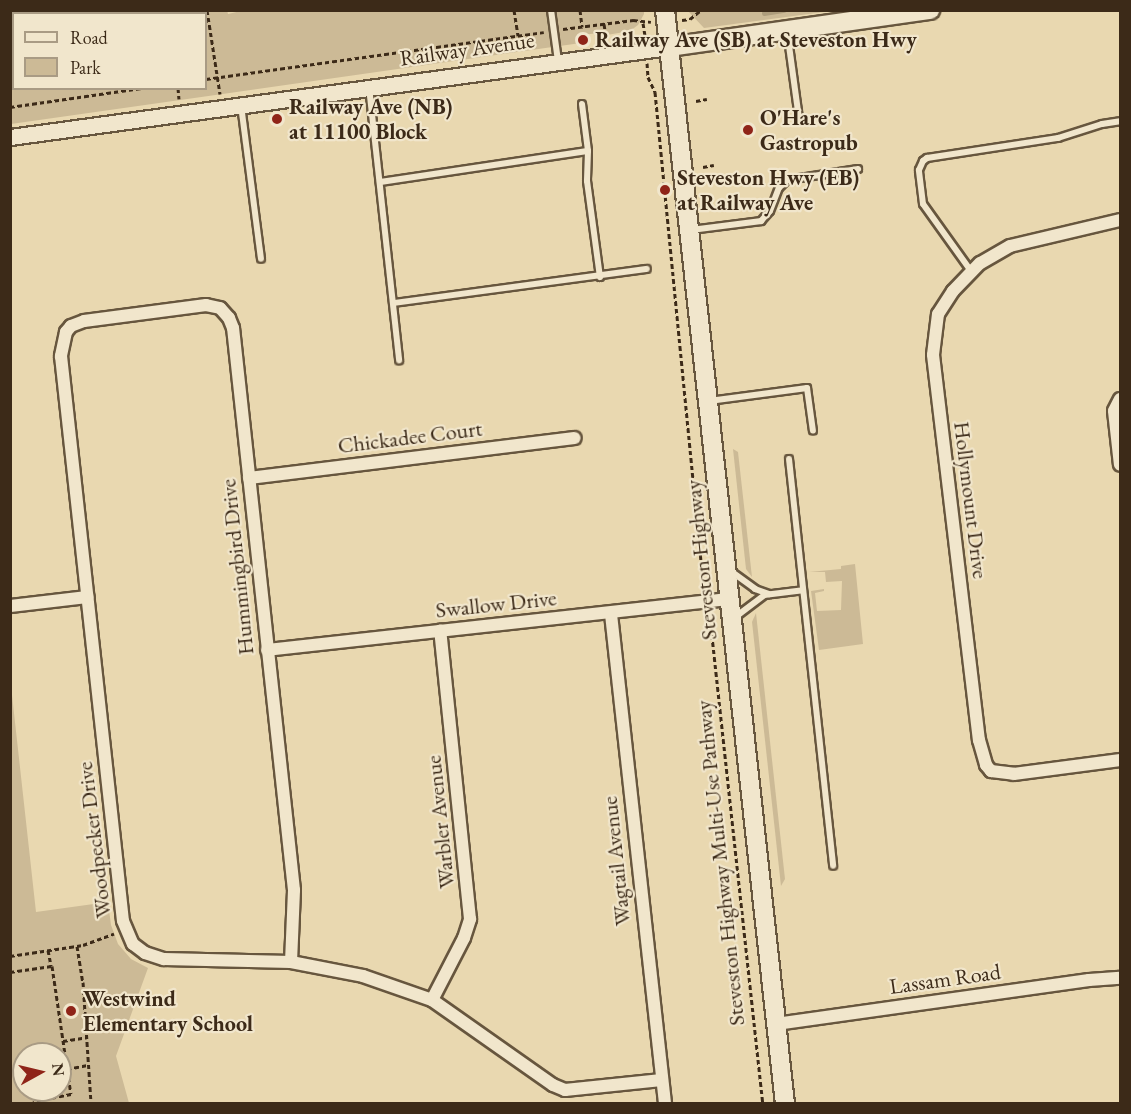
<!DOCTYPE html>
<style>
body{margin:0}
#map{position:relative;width:1131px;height:1114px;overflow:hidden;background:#e9d8b0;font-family:"EB Garamond",serif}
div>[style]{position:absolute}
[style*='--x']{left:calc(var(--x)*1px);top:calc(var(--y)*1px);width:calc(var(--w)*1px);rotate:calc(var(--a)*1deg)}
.green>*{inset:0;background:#ccba96}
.stream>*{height:4.5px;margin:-2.25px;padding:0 2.25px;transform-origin:2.25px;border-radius:2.25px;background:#ae9d7c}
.path>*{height:3px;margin-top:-1.5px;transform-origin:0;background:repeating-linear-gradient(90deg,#3c2a18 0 4.5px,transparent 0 7.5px)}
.roads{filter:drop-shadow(2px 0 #67563e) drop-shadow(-2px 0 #67563e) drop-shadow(0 2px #67563e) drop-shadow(0 -2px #67563e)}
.service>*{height:6px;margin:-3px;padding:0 3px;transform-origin:3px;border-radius:3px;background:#f1e6cc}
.minor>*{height:12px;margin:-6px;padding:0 6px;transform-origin:6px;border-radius:6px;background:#f1e6cc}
.tertiary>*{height:15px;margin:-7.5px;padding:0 7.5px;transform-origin:7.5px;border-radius:7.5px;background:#f1e6cc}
.secondary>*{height:18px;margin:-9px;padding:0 9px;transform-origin:9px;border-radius:9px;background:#f1e6cc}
.dots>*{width:16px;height:16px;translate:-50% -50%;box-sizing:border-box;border:3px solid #f1e6cc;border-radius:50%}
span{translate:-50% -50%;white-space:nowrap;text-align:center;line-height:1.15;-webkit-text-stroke:4.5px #f1e6cc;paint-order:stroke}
.poi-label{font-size:22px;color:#3c2a18;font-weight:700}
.left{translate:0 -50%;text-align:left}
.street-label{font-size:22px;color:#3c2a18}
.frame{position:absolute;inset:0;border:12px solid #3c2a18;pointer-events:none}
.legend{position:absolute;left:12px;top:12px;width:195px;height:78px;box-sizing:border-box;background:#f1e6cc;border:2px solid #a99b84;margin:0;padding:8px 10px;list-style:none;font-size:18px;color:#3c2a18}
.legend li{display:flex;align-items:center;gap:12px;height:30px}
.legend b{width:30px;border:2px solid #a99b84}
.north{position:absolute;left:12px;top:1042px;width:60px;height:60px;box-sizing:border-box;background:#f1e6cc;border:2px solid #a99b84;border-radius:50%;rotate:82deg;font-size:16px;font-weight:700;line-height:24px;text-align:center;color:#3c2a18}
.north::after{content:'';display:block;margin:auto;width:21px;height:27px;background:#8f2418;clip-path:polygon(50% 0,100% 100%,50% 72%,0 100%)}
</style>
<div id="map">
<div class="green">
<i style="clip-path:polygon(227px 10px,228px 14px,245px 10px,644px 10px,644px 14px,638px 25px,630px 31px,601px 36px,600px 33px,580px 35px,581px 43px,11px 124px,10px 45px,13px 44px,14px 88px,206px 88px,206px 14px,140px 13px,141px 11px)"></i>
<i style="clip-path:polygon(688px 11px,831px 11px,704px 28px)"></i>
<i style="clip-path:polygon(733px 449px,738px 452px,752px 577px,746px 569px)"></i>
<i style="clip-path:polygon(855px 564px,863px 644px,819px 650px,811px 591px,824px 589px,824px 591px,815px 593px,817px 611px,841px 610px,842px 581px,826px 582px,825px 572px,809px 572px,841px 569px,841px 566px)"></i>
<i style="clip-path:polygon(756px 613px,785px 879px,781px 886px,752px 622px)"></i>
<i style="clip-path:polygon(evenodd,10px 677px,36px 912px,108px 902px,111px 925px,118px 944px,131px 959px,148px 968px,116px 1056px,129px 1103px,11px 1103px,10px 677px,24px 1054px,60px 1054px,60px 1090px,24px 1090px,24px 1054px)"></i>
</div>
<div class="stream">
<i style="--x:764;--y:13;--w:20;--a:-9"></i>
</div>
<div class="path">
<i style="--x:207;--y:10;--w:85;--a:81.2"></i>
<i style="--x:514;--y:10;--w:26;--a:81"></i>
<i style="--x:580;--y:10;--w:17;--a:83"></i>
<i style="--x:682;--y:20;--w:8;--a:-7"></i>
<i style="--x:690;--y:19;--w:14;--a:-39"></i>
<i style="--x:643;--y:23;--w:13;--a:81"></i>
<i style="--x:604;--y:24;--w:13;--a:81"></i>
<i style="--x:563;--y:29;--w:71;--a:-7.3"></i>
<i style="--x:633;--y:20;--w:18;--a:6"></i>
<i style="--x:647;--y:63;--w:14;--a:86"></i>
<i style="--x:648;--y:77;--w:17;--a:65"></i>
<i style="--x:655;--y:92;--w:499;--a:84.4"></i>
<i style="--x:206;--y:79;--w:341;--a:-7.9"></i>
<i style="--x:178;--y:88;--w:11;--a:85"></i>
<i style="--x:696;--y:101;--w:11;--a:-10"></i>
<i style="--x:10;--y:107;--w:133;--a:-8.2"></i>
<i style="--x:703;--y:167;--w:11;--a:-10"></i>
<i style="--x:707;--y:613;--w:15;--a:74"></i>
<i style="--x:711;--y:627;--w:480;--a:83.8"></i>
<i style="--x:77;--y:946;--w:36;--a:81"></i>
<i style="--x:83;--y:982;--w:122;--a:86.2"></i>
<i style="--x:48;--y:950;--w:16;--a:79"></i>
<i style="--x:10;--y:956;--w:74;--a:-8.6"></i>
<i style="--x:83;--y:945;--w:33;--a:-20"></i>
<i style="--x:10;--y:972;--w:42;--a:-8.1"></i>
<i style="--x:52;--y:966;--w:129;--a:81.6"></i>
<i style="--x:71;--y:1094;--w:33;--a:169"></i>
<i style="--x:39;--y:1100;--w:4;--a:90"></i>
<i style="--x:63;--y:1041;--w:24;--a:-9"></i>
<i style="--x:67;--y:1069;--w:21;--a:-11"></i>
<i style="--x:30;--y:1104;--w:10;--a:-24"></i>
</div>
<div class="roads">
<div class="service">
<i style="--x:551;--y:10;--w:51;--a:82.2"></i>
<i style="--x:787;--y:31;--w:89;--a:82.2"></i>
<i style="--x:369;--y:87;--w:275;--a:83.7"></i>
<i style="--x:582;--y:104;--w:47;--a:82.7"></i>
<i style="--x:588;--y:151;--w:30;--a:92"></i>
<i style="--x:587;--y:181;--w:97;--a:82.3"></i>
<i style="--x:241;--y:105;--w:155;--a:82.6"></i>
<i style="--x:380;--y:182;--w:210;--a:-8.5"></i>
<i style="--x:691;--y:230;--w:71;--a:-7.3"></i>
<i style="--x:761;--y:221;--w:13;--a:-48"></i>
<i style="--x:770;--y:211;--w:25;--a:-69"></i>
<i style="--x:779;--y:188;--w:11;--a:-45"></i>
<i style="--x:787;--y:180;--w:72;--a:-8.8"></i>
<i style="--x:971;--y:271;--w:82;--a:-125.6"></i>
<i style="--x:923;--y:204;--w:34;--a:-97"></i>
<i style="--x:919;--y:170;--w:10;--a:-66"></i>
<i style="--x:923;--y:161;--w:5;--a:-37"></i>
<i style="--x:927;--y:158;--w:133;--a:-8.7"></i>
<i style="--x:1058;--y:138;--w:46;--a:-17.7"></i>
<i style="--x:1102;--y:124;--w:18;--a:-9"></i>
<i style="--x:394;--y:303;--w:255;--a:-7.7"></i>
<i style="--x:709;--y:401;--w:99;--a:-7.6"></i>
<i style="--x:807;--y:388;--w:43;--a:82.1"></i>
<i style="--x:789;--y:459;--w:409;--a:83.8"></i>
<i style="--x:732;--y:572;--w:29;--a:36"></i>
<i style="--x:755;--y:589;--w:15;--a:20"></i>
<i style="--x:734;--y:618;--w:38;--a:-37"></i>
<i style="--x:764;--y:595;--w:39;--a:-7"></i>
</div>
<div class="minor">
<i style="--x:1120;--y:220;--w:113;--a:166.7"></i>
<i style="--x:1010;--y:246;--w:34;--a:150"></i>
<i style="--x:980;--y:263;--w:39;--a:134"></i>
<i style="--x:953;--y:291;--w:27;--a:123"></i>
<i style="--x:938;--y:314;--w:41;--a:97"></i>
<i style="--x:933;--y:355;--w:388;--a:83.2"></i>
<i style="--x:979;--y:740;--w:26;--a:74"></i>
<i style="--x:986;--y:765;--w:8;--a:50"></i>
<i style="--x:991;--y:771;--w:23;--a:7"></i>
<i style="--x:1014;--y:774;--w:107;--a:-7.5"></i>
<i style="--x:1120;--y:399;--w:13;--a:117"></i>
<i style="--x:1114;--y:411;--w:54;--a:83.7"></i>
<i style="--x:249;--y:478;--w:328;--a:-7"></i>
<i style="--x:10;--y:606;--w:78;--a:-6.7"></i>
<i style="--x:611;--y:614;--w:493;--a:83.7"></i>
<i style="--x:267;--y:650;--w:465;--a:-6.3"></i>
<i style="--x:291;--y:962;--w:72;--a:-87.6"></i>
<i style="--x:294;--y:890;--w:565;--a:-96.19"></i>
<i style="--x:233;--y:328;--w:11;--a:-112"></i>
<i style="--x:229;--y:318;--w:13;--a:-132"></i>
<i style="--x:220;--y:308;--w:14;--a:-168"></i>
<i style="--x:206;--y:305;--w:123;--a:172.5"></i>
<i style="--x:84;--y:321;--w:14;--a:159"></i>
<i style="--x:71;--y:326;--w:8;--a:130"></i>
<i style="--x:66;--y:332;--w:25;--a:102"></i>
<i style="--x:61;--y:356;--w:568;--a:83.74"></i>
<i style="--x:123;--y:921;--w:25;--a:67"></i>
<i style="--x:133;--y:944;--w:15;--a:37"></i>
<i style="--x:145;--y:953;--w:20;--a:18"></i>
<i style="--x:164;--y:959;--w:127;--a:1.4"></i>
<i style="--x:291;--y:962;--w:73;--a:11"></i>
<i style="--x:363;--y:976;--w:73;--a:19.2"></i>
<i style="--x:432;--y:1000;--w:148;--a:35.1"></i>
<i style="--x:553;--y:1085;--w:13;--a:23"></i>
<i style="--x:565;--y:1090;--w:97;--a:-5.9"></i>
<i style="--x:432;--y:1000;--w:70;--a:-62.7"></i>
<i style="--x:464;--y:938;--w:20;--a:-72"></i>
<i style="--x:470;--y:919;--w:290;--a:-95.9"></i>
<i style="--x:776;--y:1024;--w:316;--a:-8"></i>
<i style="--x:1089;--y:980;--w:31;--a:-4"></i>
</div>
<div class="tertiary">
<i style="--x:10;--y:137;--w:665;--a:-7.78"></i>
</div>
<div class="secondary">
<i style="--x:665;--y:10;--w:1101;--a:83.74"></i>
<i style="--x:669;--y:47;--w:264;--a:-8.1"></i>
</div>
</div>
<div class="dots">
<i style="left:583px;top:40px;background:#8f2418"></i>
<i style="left:277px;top:119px;background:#8f2418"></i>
<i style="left:748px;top:130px;background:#8f2418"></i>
<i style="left:665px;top:190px;background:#8f2418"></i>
<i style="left:71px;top:1011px;background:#8f2418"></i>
</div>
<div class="poi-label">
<span class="left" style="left:595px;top:40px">Railway Ave (SB) at Steveston Hwy</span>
<span class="left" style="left:289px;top:119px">Railway Ave (NB)<br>at 11100 Block</span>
<span class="left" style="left:760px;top:130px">O'Hare's<br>Gastropub</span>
<span class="left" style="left:677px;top:190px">Steveston Hwy (EB)<br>at Railway Ave</span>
<span class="left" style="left:83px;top:1011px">Westwind<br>Elementary School</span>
</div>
<div class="street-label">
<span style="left:467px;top:49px;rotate:-8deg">Railway Avenue</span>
<span style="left:410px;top:437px;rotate:-7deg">Chickadee Court</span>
<span style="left:971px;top:500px;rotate:83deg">Hollymount Drive</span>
<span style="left:701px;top:560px;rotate:-96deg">Steveston Highway</span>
<span style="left:237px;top:567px;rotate:-96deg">Hummingbird Drive</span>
<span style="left:496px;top:604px;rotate:-6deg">Swallow Drive</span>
<span style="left:440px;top:822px;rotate:-96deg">Warbler Avenue</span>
<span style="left:94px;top:840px;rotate:-97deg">Woodpecker Drive</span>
<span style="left:616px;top:861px;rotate:-96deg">Wagtail Avenue</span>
<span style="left:720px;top:863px;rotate:-96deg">Steveston Highway Multi-Use Pathway</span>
<span style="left:945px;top:979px;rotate:-8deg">Lassam Road</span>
</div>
<div class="frame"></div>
<ul class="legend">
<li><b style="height:8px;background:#f1e6cc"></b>Road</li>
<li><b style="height:16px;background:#ccba96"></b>Park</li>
</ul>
<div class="north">N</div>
</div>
